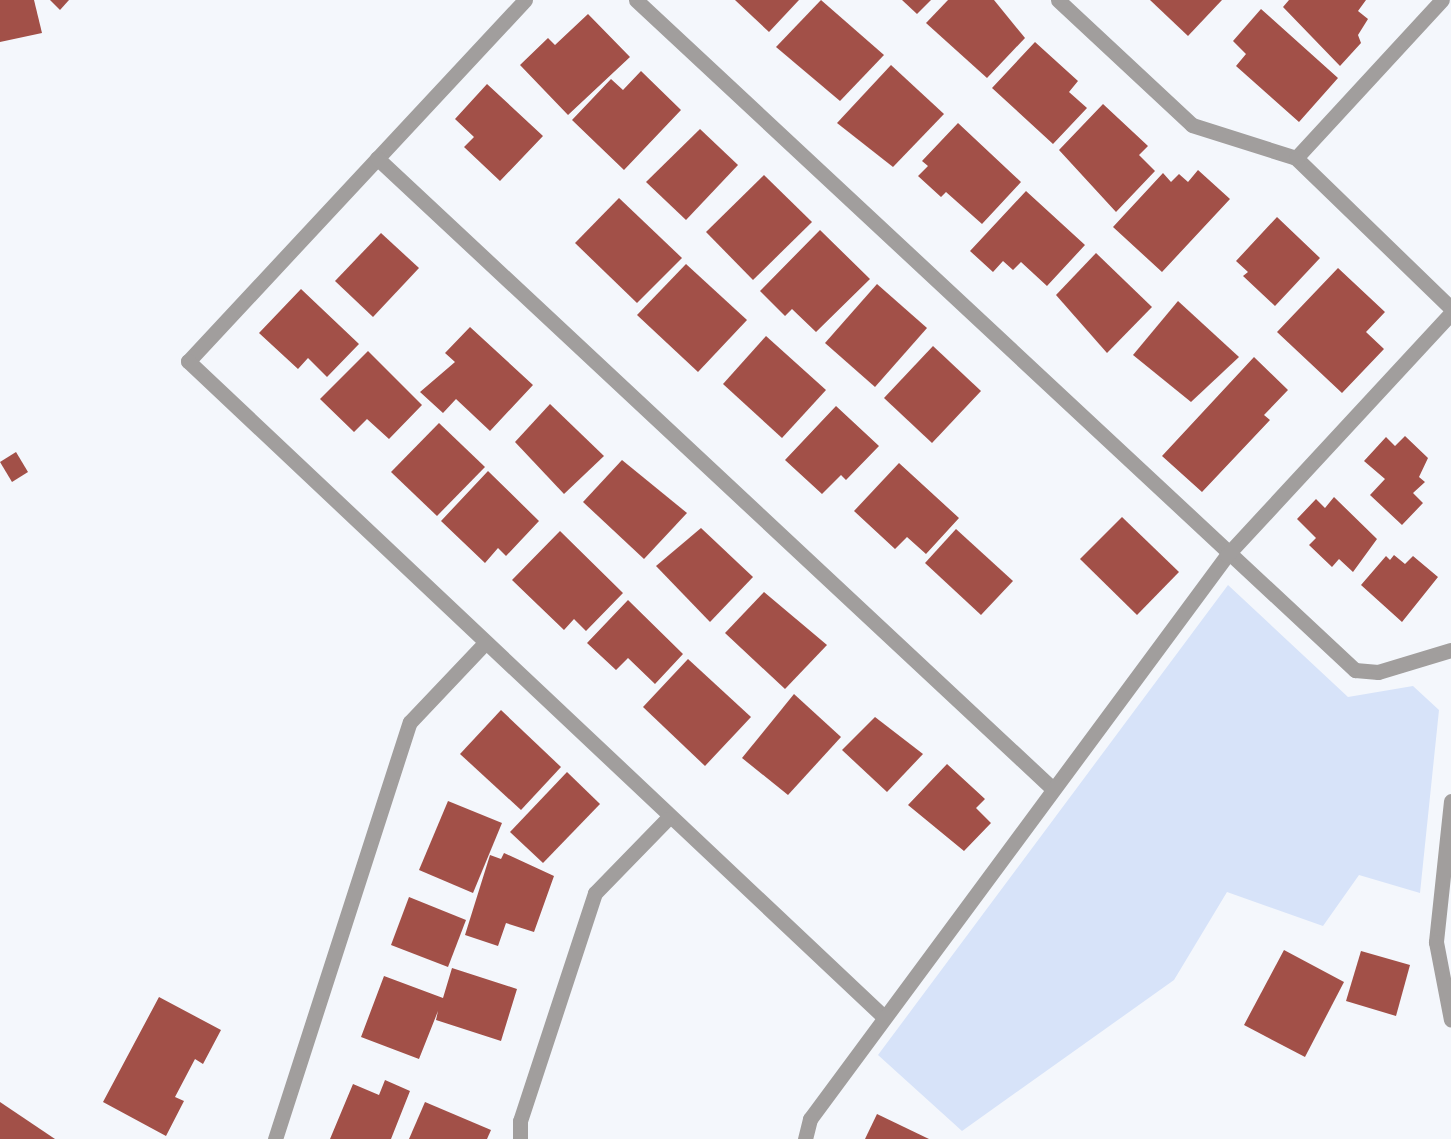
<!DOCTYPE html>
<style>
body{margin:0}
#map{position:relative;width:1451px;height:1139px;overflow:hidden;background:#f4f7fc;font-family:"DejaVu Sans",sans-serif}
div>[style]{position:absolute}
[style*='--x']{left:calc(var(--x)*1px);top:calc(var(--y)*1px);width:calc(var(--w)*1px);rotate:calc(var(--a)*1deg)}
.green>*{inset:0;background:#d7e3f9}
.building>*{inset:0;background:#a25048}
.street>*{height:15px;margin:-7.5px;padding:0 7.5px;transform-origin:7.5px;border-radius:7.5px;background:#a19e9d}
span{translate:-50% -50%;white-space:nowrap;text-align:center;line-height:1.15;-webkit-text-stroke:6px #fff;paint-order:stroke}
</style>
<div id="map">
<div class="green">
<i style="clip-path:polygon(1228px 585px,1348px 697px,1413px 686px,1439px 710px,1420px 893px,1359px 875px,1323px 926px,1227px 892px,1174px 980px,962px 1131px,878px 1055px)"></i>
</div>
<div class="building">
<i style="clip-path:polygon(0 0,34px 0,42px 33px,0 42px)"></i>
<i style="clip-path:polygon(50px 0,69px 0,60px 10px)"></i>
<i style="clip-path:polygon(735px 0,799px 0,769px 32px)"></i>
<i style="clip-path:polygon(821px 0,884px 55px,840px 101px,776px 47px)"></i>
<i style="clip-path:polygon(902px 0,931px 0,917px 14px)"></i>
<i style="clip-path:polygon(948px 0,994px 0,1025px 38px,987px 78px,926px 23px)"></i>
<i style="clip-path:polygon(1150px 0,1222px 0,1188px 36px)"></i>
<i style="clip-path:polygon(1289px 0,1366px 0,1358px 11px,1368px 19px,1358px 35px,1361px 43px,1340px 66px,1283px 7px)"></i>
<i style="clip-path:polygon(1261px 9px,1338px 78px,1299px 122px,1236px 66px,1246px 54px,1233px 41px)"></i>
<i style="clip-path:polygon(588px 14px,630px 57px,568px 115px,520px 65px,548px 38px,555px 45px)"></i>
<i style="clip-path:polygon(1035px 42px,1078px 81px,1069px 92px,1087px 108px,1053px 144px,992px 88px)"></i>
<i style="clip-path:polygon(891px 65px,944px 114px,893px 167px,837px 123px)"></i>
<i style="clip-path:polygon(641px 71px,681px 110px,624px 170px,572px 120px,611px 79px,623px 90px)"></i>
<i style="clip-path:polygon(487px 84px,543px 136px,500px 181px,464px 147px,474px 137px,455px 119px)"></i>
<i style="clip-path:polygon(1103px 104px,1148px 146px,1139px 155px,1155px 171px,1116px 212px,1059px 150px)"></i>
<i style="clip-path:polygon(958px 123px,1021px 182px,982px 224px,946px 192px,941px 197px,918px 176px,928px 166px,922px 161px)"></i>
<i style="clip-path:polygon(700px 129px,738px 165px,686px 220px,646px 182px)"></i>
<i style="clip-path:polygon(1198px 170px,1230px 199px,1162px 272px,1113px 227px,1163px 173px,1171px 182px,1179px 174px,1188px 182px)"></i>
<i style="clip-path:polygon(764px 175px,812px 222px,753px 280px,706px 232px)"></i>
<i style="clip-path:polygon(1026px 191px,1085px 245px,1047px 286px,1021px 262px,1013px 270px,1003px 261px,993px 272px,970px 251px)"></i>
<i style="clip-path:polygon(619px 198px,682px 258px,637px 303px,575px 243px)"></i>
<i style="clip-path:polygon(1277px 217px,1320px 258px,1275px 306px,1243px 276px,1248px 272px,1236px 261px)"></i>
<i style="clip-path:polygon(820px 230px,870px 279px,816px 332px,792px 309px,785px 316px,760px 291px)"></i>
<i style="clip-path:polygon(381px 233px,419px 268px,373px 317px,335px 281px)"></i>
<i style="clip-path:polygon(1096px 253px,1152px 307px,1107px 353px,1056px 295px)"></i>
<i style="clip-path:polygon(686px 264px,747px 320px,698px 372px,637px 315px)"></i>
<i style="clip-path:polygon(1338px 268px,1385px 312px,1366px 332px,1384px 349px,1342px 393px,1277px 332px)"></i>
<i style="clip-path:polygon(877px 284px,927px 328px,875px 387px,825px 343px)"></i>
<i style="clip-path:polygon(301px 289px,359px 344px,327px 377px,308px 358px,298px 369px,259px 333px)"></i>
<i style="clip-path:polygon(1178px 301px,1239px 357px,1191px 402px,1133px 355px)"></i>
<i style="clip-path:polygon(470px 327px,533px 385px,490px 431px,456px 399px,443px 413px,420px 392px,455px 362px,445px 353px)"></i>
<i style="clip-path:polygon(766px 336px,826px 390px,782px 438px,723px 384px)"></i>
<i style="clip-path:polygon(933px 346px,981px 391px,932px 443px,884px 398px)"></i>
<i style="clip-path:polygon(368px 351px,422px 405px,389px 439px,367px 419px,354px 432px,320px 399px)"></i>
<i style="clip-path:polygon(1254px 357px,1288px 390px,1264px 415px,1270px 420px,1202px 492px,1162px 456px)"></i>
<i style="clip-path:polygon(550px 404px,604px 456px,564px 494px,515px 442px)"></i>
<i style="clip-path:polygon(836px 406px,879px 446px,846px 480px,841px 475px,822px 494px,785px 460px)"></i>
<i style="clip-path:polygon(439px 423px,485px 467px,437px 516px,391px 472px)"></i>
<i style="clip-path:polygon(1405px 436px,1428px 458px,1419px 477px,1425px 482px,1413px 493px,1423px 503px,1402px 525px,1370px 495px,1385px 479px,1364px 461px,1386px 437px,1395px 446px)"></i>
<i style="clip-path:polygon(16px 452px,28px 472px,12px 482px,0 462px)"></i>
<i style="clip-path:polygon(622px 460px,687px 513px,644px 559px,583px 502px)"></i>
<i style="clip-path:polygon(899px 463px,959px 518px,926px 554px,907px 537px,895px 549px,854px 511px)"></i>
<i style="clip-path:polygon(488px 471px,539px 521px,506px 556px,498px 548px,485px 563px,441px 521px)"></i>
<i style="clip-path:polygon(1334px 497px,1377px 539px,1353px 572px,1339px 559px,1332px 567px,1309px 545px,1316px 538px,1297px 519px,1316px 499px,1325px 508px)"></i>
<i style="clip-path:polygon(1122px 517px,1179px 572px,1137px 615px,1080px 559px)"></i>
<i style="clip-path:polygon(701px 528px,753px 577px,710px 622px,656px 566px)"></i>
<i style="clip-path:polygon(956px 529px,1013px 581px,981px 615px,925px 563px)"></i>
<i style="clip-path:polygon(560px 531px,623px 593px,586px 631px,574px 619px,564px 630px,512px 580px)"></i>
<i style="clip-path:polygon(1394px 555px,1405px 564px,1413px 556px,1438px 577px,1402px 622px,1361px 585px,1386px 556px,1390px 560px)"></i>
<i style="clip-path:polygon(764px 592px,827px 645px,785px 689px,725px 633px)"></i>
<i style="clip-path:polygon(628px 600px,683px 654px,655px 684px,628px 658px,616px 670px,587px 643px)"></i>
<i style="clip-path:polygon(688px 659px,751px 717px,705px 766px,643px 707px)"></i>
<i style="clip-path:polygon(794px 694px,841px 737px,788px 795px,742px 758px)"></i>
<i style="clip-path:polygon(501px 710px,561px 767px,521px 810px,460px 754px)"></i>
<i style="clip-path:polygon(875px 717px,923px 754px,887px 792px,842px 750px)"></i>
<i style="clip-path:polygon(947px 764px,985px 799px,976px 808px,991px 823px,964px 851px,908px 805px)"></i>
<i style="clip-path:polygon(567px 772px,600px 804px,543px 863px,510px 832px)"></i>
<i style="clip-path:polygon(448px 801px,502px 823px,473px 893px,419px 870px)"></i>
<i style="clip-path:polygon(504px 853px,554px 876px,534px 932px,506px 923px,498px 946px,465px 935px,490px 855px,501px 859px)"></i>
<i style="clip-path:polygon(409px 897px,466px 920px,448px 967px,391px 945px)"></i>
<i style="clip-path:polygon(1284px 950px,1344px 982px,1305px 1057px,1244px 1025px)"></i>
<i style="clip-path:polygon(1361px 951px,1410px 965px,1396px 1016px,1346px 1001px)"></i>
<i style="clip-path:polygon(452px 968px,517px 989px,501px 1041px,436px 1020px,438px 1011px,419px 1059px,361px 1037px,384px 976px,443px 998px)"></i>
<i style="clip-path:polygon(159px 997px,221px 1030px,203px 1064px,195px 1059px,175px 1097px,184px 1101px,166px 1136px,103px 1102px)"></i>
<i style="clip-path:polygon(385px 1080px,410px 1091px,391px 1139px,330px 1139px,353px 1084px,379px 1095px)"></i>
<i style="clip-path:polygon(0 1102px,55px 1139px,0 1139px)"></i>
<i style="clip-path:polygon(425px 1102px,491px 1130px,487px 1139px,409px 1139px)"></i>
<i style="clip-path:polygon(877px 1114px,929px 1139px,865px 1139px)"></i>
</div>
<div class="street">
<i style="--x:525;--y:0;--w:494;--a:133"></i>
<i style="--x:188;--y:361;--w:956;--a:43.31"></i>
<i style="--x:636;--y:0;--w:983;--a:42.98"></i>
<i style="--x:1355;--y:670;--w:23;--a:5"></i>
<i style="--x:1378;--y:672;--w:76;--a:-16.8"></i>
<i style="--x:1058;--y:0;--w:183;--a:43"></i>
<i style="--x:1192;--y:125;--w:109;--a:17.6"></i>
<i style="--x:1296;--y:158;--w:216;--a:44.1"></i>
<i style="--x:377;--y:158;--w:925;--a:43.03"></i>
<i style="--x:1296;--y:158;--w:215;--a:-47.3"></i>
<i style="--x:1451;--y:801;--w:142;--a:96.1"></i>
<i style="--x:1436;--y:942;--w:79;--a:79.1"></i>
<i style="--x:275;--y:1139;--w:438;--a:-72.1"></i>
<i style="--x:410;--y:722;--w:109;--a:-46.5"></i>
<i style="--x:520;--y:1139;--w:18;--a:-90"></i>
<i style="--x:520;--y:1121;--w:240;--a:-71.8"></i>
<i style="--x:595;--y:893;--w:103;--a:-45.8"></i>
<i style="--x:805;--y:1139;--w:21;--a:-76"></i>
<i style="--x:810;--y:1119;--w:701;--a:-53.52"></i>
<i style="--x:1227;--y:555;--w:330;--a:-47.2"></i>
</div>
</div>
